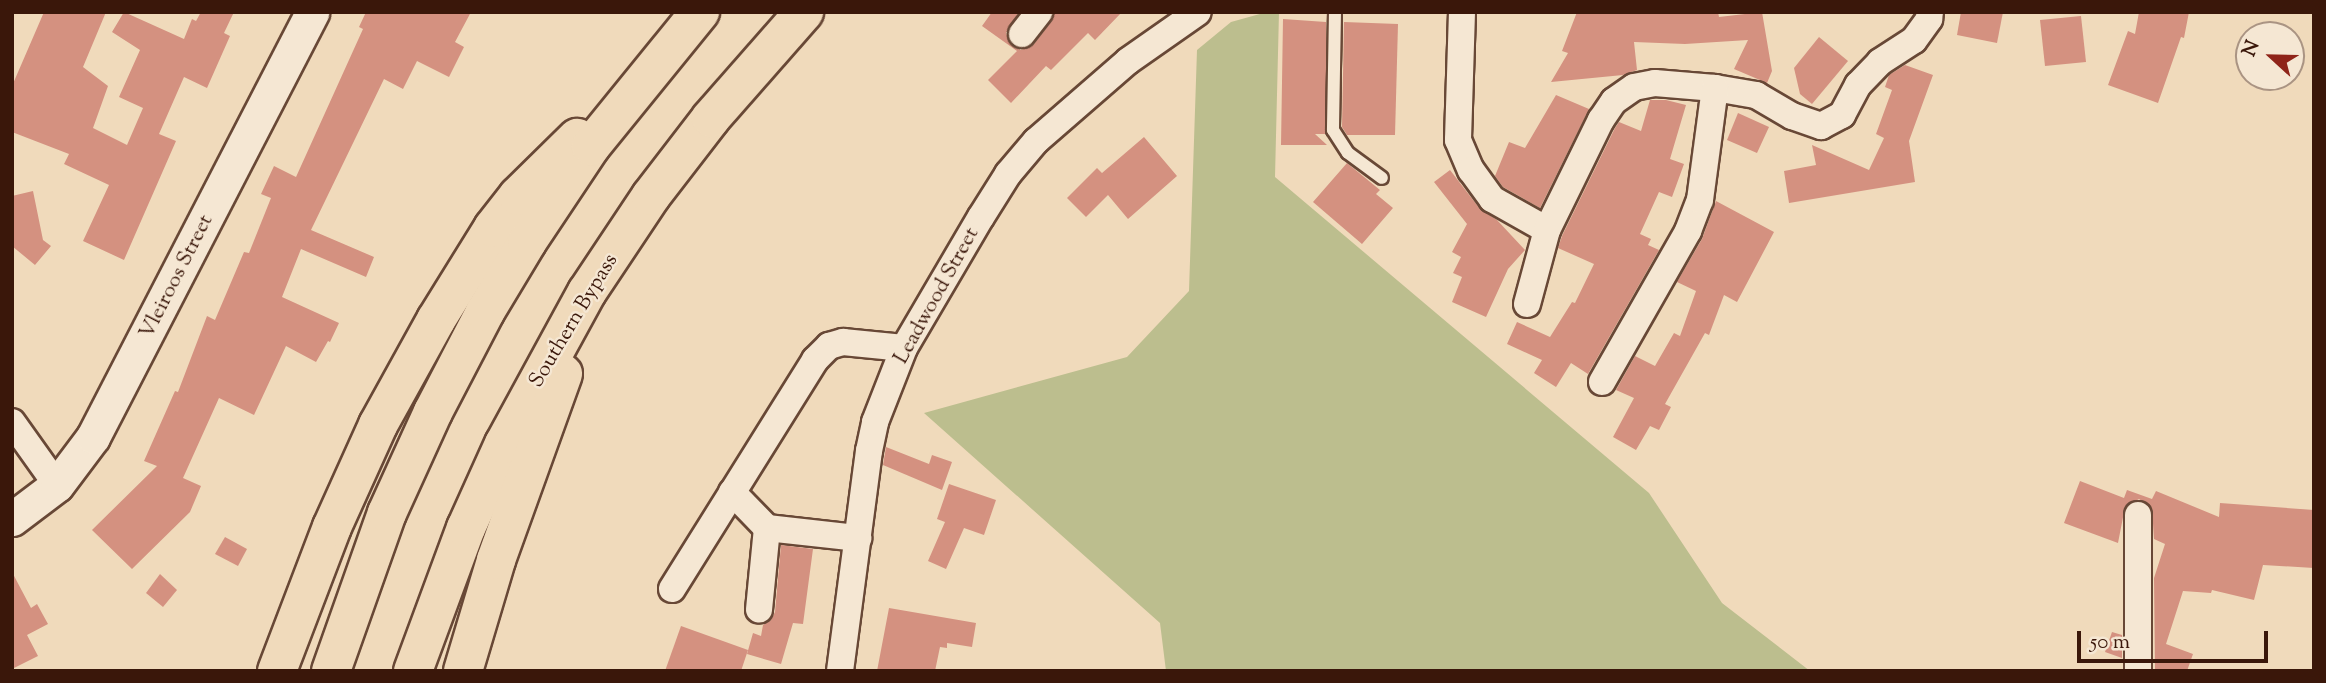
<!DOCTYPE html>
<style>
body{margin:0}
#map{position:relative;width:2326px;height:683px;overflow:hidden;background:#f0dabb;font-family:"Sorts Mill Goudy",serif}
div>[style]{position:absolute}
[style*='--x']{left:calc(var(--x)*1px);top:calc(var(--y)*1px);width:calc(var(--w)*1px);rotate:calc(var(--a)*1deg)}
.green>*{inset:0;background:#bcbe8e}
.building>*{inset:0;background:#d49180}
.roads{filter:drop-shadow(2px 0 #684836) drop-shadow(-2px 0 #684836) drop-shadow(0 2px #684836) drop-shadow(0 -2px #684836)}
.service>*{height:12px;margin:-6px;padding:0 6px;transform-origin:6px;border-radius:6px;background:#f5e7d3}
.minor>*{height:26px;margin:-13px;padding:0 13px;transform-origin:13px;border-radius:13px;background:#f5e7d3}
.tertiary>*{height:33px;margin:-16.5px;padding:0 16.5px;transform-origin:16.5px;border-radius:16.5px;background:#f5e7d3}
.motorway>*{height:38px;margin:-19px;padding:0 19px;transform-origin:19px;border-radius:19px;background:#f0dabb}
span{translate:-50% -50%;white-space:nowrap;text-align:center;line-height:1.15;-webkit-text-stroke:5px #f5e7d3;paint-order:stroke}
.street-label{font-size:21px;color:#3a170a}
.frame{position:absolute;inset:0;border:14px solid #3a170a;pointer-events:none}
.north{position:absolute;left:2235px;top:21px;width:70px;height:70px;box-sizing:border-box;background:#f5e7d3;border:2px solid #aa9483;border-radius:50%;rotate:292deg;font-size:19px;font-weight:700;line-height:28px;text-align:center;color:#3a170a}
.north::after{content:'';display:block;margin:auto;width:24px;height:32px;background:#8f2418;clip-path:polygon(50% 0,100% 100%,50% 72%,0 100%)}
.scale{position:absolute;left:2077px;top:631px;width:191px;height:32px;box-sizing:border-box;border:4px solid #3a170a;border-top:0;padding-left:9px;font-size:21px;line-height:24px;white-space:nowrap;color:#3a170a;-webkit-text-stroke:5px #f5e7d3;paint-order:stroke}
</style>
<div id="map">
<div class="green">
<i style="clip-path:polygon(1267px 12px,1279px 12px,1275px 177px,1649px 493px,1722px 603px,1810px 671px,1166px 671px,1160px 623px,924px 413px,1127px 357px,1189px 291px,1197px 50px,1231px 22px)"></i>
</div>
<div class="building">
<i style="clip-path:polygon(44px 12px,106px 12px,83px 67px,108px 86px,93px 128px,127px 145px,143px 108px,119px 97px,140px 50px,112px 32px,124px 12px,184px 39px,192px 19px,196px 21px,201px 12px,234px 12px,224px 33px,230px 36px,207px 88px,184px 77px,159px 134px,176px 141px,124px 260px,83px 241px,109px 185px,64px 164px,69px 154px,12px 132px,12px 86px)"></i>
<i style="clip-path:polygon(366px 12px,471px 12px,455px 42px,464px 47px,449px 77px,417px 61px,403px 89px,384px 79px,311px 230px,374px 257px,366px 277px,301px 249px,282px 297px,339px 323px,330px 342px,328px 341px,316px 362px,286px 346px,254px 415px,219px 398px,183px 478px,201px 486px,190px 512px,132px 569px,92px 530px,157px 466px,144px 461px,175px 391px,178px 392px,207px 316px,215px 320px,244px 252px,249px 253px,271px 198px,261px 194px,274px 166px,296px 177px,363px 29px,359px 27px)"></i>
<i style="clip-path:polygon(992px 12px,1019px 12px,1006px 33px,1012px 46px,1021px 50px,1034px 44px,1051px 22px,1054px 12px,1122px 12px,1095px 40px,1088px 33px,1051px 70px,1046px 66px,1011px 103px,988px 80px,1017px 51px,982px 26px)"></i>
<i style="clip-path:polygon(1577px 12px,1718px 12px,1719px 17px,1762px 12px,1772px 71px,1767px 83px,1734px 69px,1748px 40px,1685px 44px,1634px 42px,1637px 70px,1623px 75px,1551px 82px,1568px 53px,1562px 51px)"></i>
<i style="clip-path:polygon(1961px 12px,2003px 12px,1997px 43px,1957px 35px)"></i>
<i style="clip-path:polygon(2139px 12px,2189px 12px,2184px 38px,2181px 37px,2158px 103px,2108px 85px,2128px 31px,2135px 34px)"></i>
<i style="clip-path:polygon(2081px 16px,2086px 62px,2045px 66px,2040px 20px)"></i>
<i style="clip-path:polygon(1283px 19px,1326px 22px,1326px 134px,1315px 134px,1327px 145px,1281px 145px)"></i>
<i style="clip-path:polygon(1344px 22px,1398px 24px,1395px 135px,1347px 135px,1342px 127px)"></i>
<i style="clip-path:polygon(1819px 37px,1848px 61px,1812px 104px,1800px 94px,1794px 68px)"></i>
<i style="clip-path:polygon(1905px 65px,1933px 75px,1909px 141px,1915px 182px,1789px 203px,1784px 171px,1816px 165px,1812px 145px,1869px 170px,1884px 138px,1876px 134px,1892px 90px,1885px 87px,1889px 75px)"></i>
<i style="clip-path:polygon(1556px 95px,1589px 109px,1540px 208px,1503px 187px,1495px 176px,1509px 142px,1525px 148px)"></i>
<i style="clip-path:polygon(1650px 100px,1666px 100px,1686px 105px,1670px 159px,1684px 164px,1672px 197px,1659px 192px,1640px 234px,1651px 239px,1648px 245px,1659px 250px,1588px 374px,1571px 363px,1556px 387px,1534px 373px,1542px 360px,1507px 344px,1517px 322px,1550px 337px,1572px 302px,1575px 303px,1594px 264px,1558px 248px,1562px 236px,1615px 128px,1619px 122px,1641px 131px)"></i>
<i style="clip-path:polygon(1738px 113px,1769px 127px,1757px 153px,1727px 140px)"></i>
<i style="clip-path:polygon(1144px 137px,1177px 176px,1128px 219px,1108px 195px,1086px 217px,1067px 198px,1097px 168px,1102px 173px)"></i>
<i style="clip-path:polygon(1347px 163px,1380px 190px,1376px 194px,1393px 208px,1362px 244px,1313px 202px)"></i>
<i style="clip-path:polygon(1450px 170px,1480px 209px,1497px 220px,1525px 250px,1508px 269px,1486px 317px,1452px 302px,1462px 277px,1453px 273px,1461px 257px,1452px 252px,1467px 224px,1434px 182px)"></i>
<i style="clip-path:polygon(33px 191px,43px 240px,51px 246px,35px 265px,12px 246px,12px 196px)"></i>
<i style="clip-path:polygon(1716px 201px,1774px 232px,1737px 302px,1724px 295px,1709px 335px,1705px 333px,1665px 404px,1671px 407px,1659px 430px,1650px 426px,1636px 450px,1613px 437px,1634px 398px,1616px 390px,1635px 356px,1655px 366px,1674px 333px,1680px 336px,1696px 291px,1677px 282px,1702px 239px)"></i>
<i style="clip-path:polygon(886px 447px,929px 464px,932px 455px,952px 462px,942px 490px,883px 465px)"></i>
<i style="clip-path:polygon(2080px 481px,2124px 498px,2127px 490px,2152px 499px,2156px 491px,2219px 517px,2220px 503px,2314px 510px,2314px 568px,2263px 565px,2254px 600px,2212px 590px,2211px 593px,2183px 591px,2166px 644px,2193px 654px,2187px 671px,2155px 671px,2154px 578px,2165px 544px,2154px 539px,2152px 508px,2139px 499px,2125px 507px,2118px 543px,2064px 523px)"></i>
<i style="clip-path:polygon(949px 484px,996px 500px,984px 535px,964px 528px,946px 569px,928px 561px,945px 522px,937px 519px)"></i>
<i style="clip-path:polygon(225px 537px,247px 549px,238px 566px,215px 554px)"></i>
<i style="clip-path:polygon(781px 545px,813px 549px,803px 624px,793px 623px,781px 664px,747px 654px,753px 633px,761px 636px,763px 625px,771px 620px,775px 612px)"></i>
<i style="clip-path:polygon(12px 572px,31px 608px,37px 604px,48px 624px,27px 635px,38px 656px,12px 669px)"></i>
<i style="clip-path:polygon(160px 574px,177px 590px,163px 607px,146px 593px)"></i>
<i style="clip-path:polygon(889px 608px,976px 623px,972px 647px,947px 643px,947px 648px,940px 647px,935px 671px,877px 671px)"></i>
<i style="clip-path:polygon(681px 626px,748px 650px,741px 671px,665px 671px)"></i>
<i style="clip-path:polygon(2112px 632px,2122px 635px,2122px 658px,2105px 652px)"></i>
</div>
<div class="roads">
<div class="service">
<i style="--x:1335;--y:12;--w:118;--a:91"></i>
<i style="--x:1333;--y:130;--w:27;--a:57"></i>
<i style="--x:1348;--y:153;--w:42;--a:36.3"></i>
</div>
<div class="minor">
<i style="--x:1462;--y:12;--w:128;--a:91.8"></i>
<i style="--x:1458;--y:140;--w:33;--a:67"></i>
<i style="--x:1471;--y:170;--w:36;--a:54"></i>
<i style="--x:1492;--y:199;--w:63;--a:29.4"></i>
<i style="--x:1022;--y:34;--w:28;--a:-52"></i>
<i style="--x:1527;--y:304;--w:77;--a:-74.9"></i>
<i style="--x:1547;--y:230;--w:123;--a:-63.9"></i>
<i style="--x:1601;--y:120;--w:23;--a:-56"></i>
<i style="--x:1614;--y:101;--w:24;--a:-35"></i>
<i style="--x:1634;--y:87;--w:21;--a:-11"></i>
<i style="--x:1655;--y:83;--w:60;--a:4.8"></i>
<i style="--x:1715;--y:88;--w:42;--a:9.7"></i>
<i style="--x:1756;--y:95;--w:42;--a:30.3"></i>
<i style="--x:1792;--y:116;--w:31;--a:19"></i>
<i style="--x:1821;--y:126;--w:24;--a:-28"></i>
<i style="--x:1842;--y:115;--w:34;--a:-62"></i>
<i style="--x:1858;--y:85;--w:32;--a:-46"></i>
<i style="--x:1880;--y:62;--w:40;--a:-32.9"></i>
<i style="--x:1914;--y:40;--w:26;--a:-54"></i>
<i style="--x:1929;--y:19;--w:7;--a:-82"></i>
<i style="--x:1602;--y:382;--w:174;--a:-60.3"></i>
<i style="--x:1688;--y:231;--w:33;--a:-69"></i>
<i style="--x:1700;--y:200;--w:113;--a:-82.4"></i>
<i style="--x:12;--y:422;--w:77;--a:54.5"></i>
<i style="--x:732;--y:492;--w:50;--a:45.8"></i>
<i style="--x:767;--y:528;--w:82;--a:95.6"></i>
<i style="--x:767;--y:528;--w:92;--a:6.3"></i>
<i style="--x:672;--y:589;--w:270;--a:-58"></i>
<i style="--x:815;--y:360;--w:20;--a:-45"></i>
<i style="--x:829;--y:346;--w:15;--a:-16"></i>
<i style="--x:843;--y:342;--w:61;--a:5.6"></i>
<i style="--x:840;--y:671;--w:222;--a:-82.5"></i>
<i style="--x:869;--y:451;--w:30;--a:-78"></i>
<i style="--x:875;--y:422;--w:79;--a:-68.6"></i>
<i style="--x:904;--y:348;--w:152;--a:-59.6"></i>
<i style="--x:981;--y:217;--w:51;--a:-57.9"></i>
<i style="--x:1008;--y:174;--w:43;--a:-49.7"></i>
<i style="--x:1036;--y:141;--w:122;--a:-41"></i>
<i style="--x:1128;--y:61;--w:85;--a:-35"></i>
<i style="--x:2138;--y:671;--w:156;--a:-90"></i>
</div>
<div class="tertiary">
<i style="--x:12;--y:519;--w:56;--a:-37.1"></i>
<i style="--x:57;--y:485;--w:60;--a:-53.1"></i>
<i style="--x:93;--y:437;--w:478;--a:-62.7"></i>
</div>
<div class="motorway">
<i style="--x:277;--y:671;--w:154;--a:-69.1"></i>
<i style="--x:332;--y:527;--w:112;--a:-65.7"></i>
<i style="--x:378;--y:425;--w:120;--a:-61.1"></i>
<i style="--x:436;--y:320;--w:108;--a:-58.2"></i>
<i style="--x:493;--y:228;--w:41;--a:-52"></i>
<i style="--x:518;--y:196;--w:83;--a:-44.5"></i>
<i style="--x:331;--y:671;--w:168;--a:-70.5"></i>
<i style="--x:387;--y:513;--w:111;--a:-65.5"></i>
<i style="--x:433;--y:412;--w:113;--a:-62.5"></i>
<i style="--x:485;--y:312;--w:82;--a:-59"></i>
<i style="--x:527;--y:242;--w:115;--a:-56.3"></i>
<i style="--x:591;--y:146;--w:173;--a:-50.9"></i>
<i style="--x:413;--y:671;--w:153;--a:-69.7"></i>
<i style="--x:466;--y:528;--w:92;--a:-65.7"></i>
<i style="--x:504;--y:444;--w:173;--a:-61.4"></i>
<i style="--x:587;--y:292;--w:115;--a:-56.3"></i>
<i style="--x:651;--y:196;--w:98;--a:-52.4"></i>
<i style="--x:711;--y:118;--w:141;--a:-48.7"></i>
<i style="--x:463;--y:671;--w:116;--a:-73.4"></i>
<i style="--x:496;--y:560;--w:198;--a:-70.2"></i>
</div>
</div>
<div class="street-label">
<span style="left:177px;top:277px;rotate:-63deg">Vleiroos Street</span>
<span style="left:937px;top:296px;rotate:-61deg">Leadwood Street</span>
<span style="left:574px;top:321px;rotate:-59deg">Southern Bypass</span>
</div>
<div class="frame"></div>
<div class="north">N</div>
<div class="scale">50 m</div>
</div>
